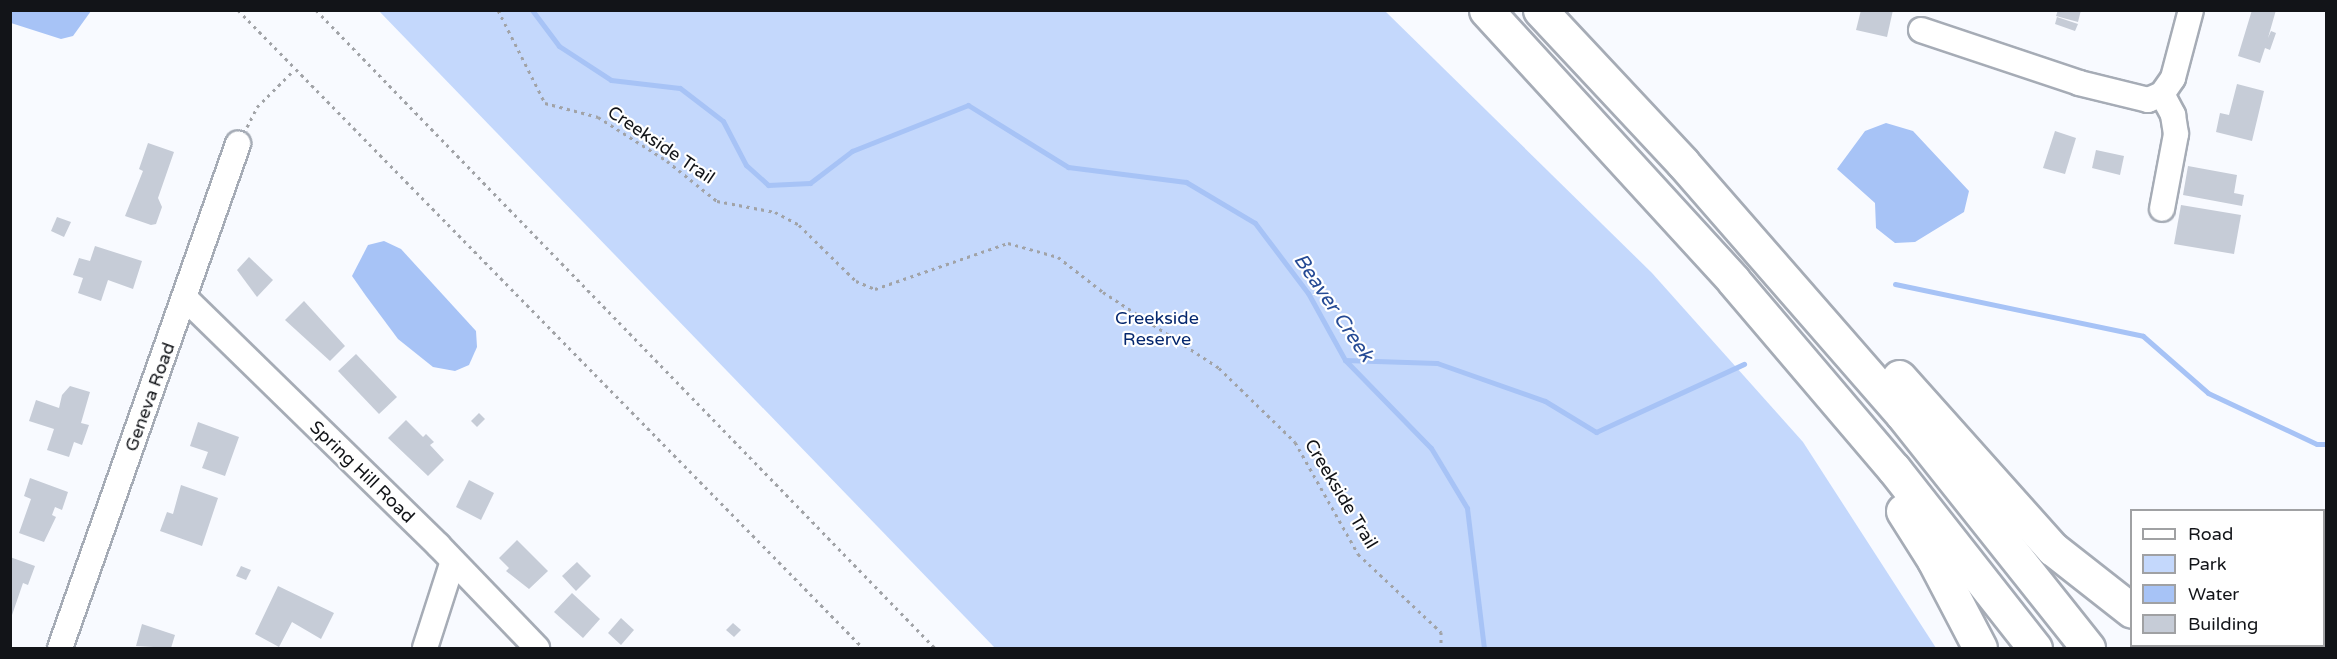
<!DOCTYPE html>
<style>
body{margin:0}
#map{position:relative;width:2337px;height:659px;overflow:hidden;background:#f8faff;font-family:"Varela Round",sans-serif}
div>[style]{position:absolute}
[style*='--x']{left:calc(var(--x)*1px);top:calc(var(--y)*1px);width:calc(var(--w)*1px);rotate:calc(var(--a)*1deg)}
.green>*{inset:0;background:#c4d8fc}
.water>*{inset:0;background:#a7c3f6}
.stream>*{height:5px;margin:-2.5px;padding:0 2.5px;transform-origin:2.5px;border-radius:2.5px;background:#a7c3f6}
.building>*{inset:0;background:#c6ccd7}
.path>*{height:3px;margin-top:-1.5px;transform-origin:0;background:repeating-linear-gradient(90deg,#a1a3a7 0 3px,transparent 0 7.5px)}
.roads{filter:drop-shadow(2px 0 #a6acb6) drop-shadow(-2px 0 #a6acb6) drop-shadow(0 2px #a6acb6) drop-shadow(0 -2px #a6acb6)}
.minor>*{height:24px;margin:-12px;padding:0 12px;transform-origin:12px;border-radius:12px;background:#fff}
.highway>*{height:33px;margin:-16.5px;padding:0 16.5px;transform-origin:16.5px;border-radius:16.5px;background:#fff}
span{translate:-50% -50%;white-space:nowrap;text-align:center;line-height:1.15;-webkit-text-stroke:4.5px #fff;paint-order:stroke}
.street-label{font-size:18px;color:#121418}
.park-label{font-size:18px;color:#05276e}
.water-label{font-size:20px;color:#264b95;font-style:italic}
.frame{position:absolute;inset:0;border:12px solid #121418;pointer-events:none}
.legend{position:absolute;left:2130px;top:509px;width:195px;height:138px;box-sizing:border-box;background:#fff;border:2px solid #a0a1a3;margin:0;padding:8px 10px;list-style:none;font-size:18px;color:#121418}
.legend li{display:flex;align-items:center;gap:12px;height:30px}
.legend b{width:30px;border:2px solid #a0a1a3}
</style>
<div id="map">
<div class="green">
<i style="clip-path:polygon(379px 11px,1385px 11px,1652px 273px,1803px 442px,1936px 648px,995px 648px)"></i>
</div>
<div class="water">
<i style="clip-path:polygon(11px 10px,91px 10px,91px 11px,73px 36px,61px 39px,11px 23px)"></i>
<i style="clip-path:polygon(1886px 123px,1913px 131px,1969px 191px,1964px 212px,1915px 242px,1895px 243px,1876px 228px,1875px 203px,1837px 169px,1865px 131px)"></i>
<i style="clip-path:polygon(384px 241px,401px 249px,476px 331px,477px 347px,469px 365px,455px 371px,433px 367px,398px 339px,366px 296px,352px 276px,368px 245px)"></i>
</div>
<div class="stream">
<i style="--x:532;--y:10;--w:45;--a:53.1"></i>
<i style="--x:559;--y:46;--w:62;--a:33.2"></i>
<i style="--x:611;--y:80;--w:69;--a:6.6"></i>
<i style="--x:680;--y:88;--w:54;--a:37.5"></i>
<i style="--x:723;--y:121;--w:50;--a:62.4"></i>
<i style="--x:746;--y:165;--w:30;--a:42"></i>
<i style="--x:768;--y:185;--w:42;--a:-2.7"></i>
<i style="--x:810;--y:183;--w:53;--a:-37.3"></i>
<i style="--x:852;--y:151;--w:125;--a:-21.6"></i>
<i style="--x:968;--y:105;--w:118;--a:31.8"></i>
<i style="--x:1068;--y:167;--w:119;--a:7.2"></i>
<i style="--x:1186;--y:182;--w:80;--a:30.7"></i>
<i style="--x:1255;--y:223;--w:88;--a:52.9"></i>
<i style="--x:1308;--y:293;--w:77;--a:61.1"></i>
<i style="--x:1345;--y:360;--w:123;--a:45.7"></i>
<i style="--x:1431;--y:448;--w:70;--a:59"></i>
<i style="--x:1467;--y:508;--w:141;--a:83.1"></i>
<i style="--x:1895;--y:284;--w:253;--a:11.8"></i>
<i style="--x:2143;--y:336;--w:86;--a:41.2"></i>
<i style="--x:2208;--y:393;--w:120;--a:25.1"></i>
<i style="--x:2317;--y:444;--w:9;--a:0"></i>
<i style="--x:1345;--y:360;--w:92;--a:1.9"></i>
<i style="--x:1437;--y:363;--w:114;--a:19.4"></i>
<i style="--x:1545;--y:401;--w:60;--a:31.3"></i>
<i style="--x:1596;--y:432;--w:163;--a:-24.7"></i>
</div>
<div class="building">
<i style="clip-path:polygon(1861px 10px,1893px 10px,1887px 37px,1856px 30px)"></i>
<i style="clip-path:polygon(2058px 10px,2081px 10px,2078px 22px,2056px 16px)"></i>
<i style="clip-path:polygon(2252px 10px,2276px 10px,2268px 38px,2271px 31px,2276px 33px,2270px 50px,2265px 48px,2260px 63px,2238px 56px)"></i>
<i style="clip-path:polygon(2057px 17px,2078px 24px,2075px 31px,2055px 24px)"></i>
<i style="clip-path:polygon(2237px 84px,2264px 91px,2252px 141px,2216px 132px,2220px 113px,2229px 115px)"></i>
<i style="clip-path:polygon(2055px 131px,2076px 138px,2065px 174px,2043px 168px)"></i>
<i style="clip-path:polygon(148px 143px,174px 152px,158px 198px,162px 207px,156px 224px,151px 225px,125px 216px,143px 171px,139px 169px)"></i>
<i style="clip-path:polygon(2096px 150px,2124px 156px,2120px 175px,2092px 168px)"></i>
<i style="clip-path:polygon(2188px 166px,2237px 175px,2234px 193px,2244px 195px,2242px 206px,2183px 195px)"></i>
<i style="clip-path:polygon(2181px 205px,2241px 215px,2234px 254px,2174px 244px)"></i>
<i style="clip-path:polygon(57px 217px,71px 222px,64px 237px,51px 231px)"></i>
<i style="clip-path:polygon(95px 246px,142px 261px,133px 289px,108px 280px,101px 301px,78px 293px,83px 278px,73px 275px,79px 258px,90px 261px)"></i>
<i style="clip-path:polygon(249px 257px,273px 280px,257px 297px,237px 270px)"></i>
<i style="clip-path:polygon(304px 301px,345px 346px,330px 361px,285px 320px)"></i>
<i style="clip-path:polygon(356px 354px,397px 397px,379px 414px,338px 371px)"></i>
<i style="clip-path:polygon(70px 386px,90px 392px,81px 423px,89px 425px,82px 445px,74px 442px,69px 457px,47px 450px,54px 429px,29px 421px,36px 400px,59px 408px,62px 395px)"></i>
<i style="clip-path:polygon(479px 413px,485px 419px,477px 427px,471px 421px)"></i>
<i style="clip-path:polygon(406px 420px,423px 437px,426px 434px,434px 442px,430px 445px,444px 460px,428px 476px,388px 438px)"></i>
<i style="clip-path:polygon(198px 422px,239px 437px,225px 476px,202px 468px,208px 452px,190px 446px)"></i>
<i style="clip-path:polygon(30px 478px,68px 492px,62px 510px,55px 507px,52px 515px,56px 517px,44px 542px,19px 533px,31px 499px,24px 496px)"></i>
<i style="clip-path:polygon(469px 480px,494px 493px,481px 520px,456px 507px)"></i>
<i style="clip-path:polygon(181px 485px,218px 498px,202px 546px,160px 531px,167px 512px,173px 514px)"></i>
<i style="clip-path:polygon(517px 540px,548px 571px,529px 589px,506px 571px,509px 568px,499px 558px)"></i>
<i style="clip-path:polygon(10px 557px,35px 566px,28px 585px,23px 583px,11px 618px)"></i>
<i style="clip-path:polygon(577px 562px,591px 576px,576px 591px,562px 576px)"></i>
<i style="clip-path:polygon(241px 566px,251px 570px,246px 580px,236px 576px)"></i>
<i style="clip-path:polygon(278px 586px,334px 613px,321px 639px,292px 622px,279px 647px,255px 634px)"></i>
<i style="clip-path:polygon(572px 593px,600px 619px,583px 638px,554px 612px)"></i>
<i style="clip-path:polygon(621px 618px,634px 630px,621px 645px,608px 633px)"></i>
<i style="clip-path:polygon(733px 623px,741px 630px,734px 637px,726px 630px)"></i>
<i style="clip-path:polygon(142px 624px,175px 635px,171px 648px,136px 646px)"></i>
</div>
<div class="path">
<i style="--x:238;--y:10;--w:893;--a:45.59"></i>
<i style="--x:316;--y:10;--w:889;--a:45.87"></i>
<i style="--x:498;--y:10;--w:104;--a:63.2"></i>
<i style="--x:545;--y:103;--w:55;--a:14.8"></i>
<i style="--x:598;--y:117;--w:82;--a:32.5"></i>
<i style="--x:667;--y:161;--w:64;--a:38.7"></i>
<i style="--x:717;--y:201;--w:59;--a:10.7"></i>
<i style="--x:775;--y:212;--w:27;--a:28"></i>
<i style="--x:799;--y:225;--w:80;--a:44.5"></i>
<i style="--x:856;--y:281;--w:21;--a:23"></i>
<i style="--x:875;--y:289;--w:141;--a:-19.1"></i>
<i style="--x:1008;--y:243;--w:52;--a:15.6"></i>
<i style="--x:1058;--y:257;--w:57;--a:37.9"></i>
<i style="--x:1103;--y:292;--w:139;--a:33.2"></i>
<i style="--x:1219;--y:368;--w:106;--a:44.2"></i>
<i style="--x:1295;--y:442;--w:129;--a:60.6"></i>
<i style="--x:1358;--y:554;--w:114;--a:43.2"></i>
<i style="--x:1441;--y:632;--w:16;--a:90"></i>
<i style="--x:247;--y:127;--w:22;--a:-63"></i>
<i style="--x:257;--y:107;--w:52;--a:-45"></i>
</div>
<div class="roads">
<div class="minor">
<i style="--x:1921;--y:30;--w:167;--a:18.5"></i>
<i style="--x:2079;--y:83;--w:71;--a:13.8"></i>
<i style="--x:2148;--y:100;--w:15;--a:-23"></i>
<i style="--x:2162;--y:94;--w:19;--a:-55"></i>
<i style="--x:2173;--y:78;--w:70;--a:-75.2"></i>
<i style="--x:2162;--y:94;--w:24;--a:62"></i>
<i style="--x:2173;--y:115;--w:19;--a:81"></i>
<i style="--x:2176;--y:134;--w:76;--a:100.6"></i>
<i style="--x:185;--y:298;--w:354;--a:44.3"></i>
<i style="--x:438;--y:545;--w:143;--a:46.1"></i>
<i style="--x:60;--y:648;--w:535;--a:-70.55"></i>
<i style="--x:425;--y:648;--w:91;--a:-72.2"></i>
</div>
<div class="highway">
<i style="--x:1486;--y:10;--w:366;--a:47.5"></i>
<i style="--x:1733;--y:280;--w:248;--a:49.6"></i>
<i style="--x:1894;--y:469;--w:228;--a:51.8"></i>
<i style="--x:1540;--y:10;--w:209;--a:46.9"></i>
<i style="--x:1683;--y:163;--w:333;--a:48.9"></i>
<i style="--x:1902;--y:414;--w:299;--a:51.5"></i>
<i style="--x:1899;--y:377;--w:231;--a:48.2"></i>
<i style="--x:2053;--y:549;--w:100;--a:38.1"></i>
<i style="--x:1903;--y:511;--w:58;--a:57.7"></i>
<i style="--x:1934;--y:560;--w:99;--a:62.4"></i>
<i style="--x:2187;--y:646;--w:6;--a:18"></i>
</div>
</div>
<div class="street-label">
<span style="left:661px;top:145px;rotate:34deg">Creekside Trail</span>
<span style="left:150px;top:397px;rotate:-70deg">Geneva Road</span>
<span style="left:362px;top:472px;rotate:44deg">Spring Hill Road</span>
<span style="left:1341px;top:494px;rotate:59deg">Creekside Trail</span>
</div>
<div class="park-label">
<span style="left:1157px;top:329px">Creekside<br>Reserve</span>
</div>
<div class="water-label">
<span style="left:1333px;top:308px;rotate:56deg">Beaver Creek</span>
</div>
<div class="frame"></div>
<ul class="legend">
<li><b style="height:8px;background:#fff"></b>Road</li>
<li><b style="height:16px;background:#c4d8fc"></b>Park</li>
<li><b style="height:16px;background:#a7c3f6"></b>Water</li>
<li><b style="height:16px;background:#c6ccd7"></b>Building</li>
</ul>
</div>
